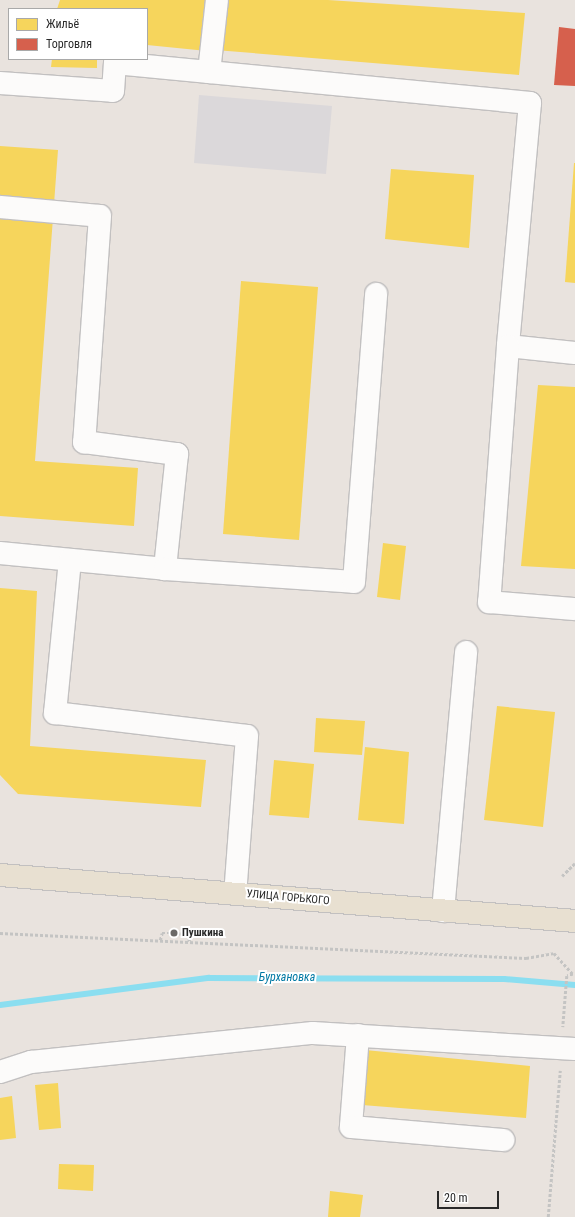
<!DOCTYPE html>
<meta charset="utf-8">
<style>
body{margin:0}
#map{position:relative;width:575px;height:1217px;overflow:hidden;background:#e9e3de;font-family:"Roboto Condensed",sans-serif}
div>[style]{position:absolute}
[style*='--x']{left:calc(var(--x)*1px);top:calc(var(--y)*1px);width:calc(var(--w)*1px);rotate:calc(var(--a)*1deg)}
.industrial>*{inset:0;background:#dbd8da}
.homes>*{inset:0;background:#f6d55c}
.shops>*{inset:0;background:#d6604d}
.stream>*{height:6px;margin:-3px;padding:0 3px;transform-origin:3px;border-radius:3px;background:#8bdef0}
.path>*{height:2.5px;margin-top:-1.25px;transform-origin:0;background:repeating-linear-gradient(90deg,#c4c4c3 0 3px,transparent 0 5px)}
.roads{filter:drop-shadow(1px 0 #c2c0c0) drop-shadow(-1px 0 #c2c0c0) drop-shadow(0 1px #c2c0c0) drop-shadow(0 -1px #c2c0c0)}
.minor>*{height:22px;margin:-11px;padding:0 11px;transform-origin:11px;border-radius:11px;background:#fcfbfa}
.major>*{height:22px;margin:-11px;padding:0 11px;transform-origin:11px;border-radius:11px;background:#e8e0d1}
.dots>*{width:11px;height:11px;translate:-50% -50%;box-sizing:border-box;border:2px solid #fff;border-radius:50%}
span{translate:-50% -50%;white-space:nowrap;text-align:center;line-height:1.15;-webkit-text-stroke:4px #fff;paint-order:stroke}
.street-label{font-size:11px;color:#292929}
.poi-label{font-size:11px;color:#292929;font-weight:700}
.left{translate:0 -50%;text-align:left}
.water-label{font-size:12px;color:#0279a4;font-style:italic}
.legend{position:absolute;left:8px;top:8px;width:140px;height:52px;box-sizing:border-box;background:#fff;border:1px solid #a9a9a9;margin:0;padding:5px 7px;list-style:none;font-size:12px;color:#292929}
.legend li{display:flex;align-items:center;gap:8px;height:20px}
.legend b{width:20px;border:1px solid #a9a9a9}
.scale{position:absolute;left:437px;top:1191px;width:62px;height:18px;box-sizing:border-box;border:2px solid #292929;border-top:0;padding-left:5px;font-size:12px;line-height:14px;white-space:nowrap;color:#292929;-webkit-text-stroke:3px #fff;paint-order:stroke}
</style>
<div id="map">
<div class="industrial">
<i style="clip-path:polygon(199px 95px,332px 106px,326px 174px,194px 163px)"></i>
</div>
<div class="homes">
<i style="clip-path:polygon(60px 0,217px 0,207px 51px,147px 45px,147px 9px,57px 9px)"></i>
<i style="clip-path:polygon(223px 0,328px 0,525px 13px,519px 75px,215px 50px)"></i>
<i style="clip-path:polygon(52px 59px,97px 59px,97px 68px,51px 67px)"></i>
<i style="clip-path:polygon(0 146px,58px 150px,35px 461px,138px 468px,134px 526px,0 516px)"></i>
<i style="clip-path:polygon(574px 163px,575px 163px,575px 283px,565px 282px)"></i>
<i style="clip-path:polygon(391px 169px,474px 175px,469px 248px,385px 239px)"></i>
<i style="clip-path:polygon(241px 281px,318px 287px,299px 540px,223px 534px)"></i>
<i style="clip-path:polygon(538px 385px,575px 387px,575px 569px,521px 566px)"></i>
<i style="clip-path:polygon(383px 543px,406px 546px,400px 600px,377px 597px)"></i>
<i style="clip-path:polygon(0 588px,37px 591px,30px 746px,206px 760px,201px 807px,18px 794px,0 775px)"></i>
<i style="clip-path:polygon(497px 706px,555px 712px,543px 827px,484px 820px)"></i>
<i style="clip-path:polygon(316px 718px,365px 721px,362px 755px,314px 752px)"></i>
<i style="clip-path:polygon(365px 747px,409px 752px,404px 824px,358px 820px)"></i>
<i style="clip-path:polygon(274px 760px,314px 764px,309px 818px,269px 815px)"></i>
<i style="clip-path:polygon(365px 1050px,530px 1066px,526px 1118px,362px 1105px)"></i>
<i style="clip-path:polygon(58px 1083px,61px 1128px,39px 1130px,35px 1085px)"></i>
<i style="clip-path:polygon(12px 1096px,16px 1138px,0 1140px,0 1098px)"></i>
<i style="clip-path:polygon(59px 1164px,94px 1165px,93px 1191px,58px 1189px)"></i>
<i style="clip-path:polygon(330px 1191px,363px 1195px,360px 1217px,328px 1217px)"></i>
</div>
<div class="shops">
<i style="clip-path:polygon(559px 27px,575px 29px,575px 86px,554px 85px)"></i>
</div>
<div class="stream">
<i style="--x:0;--y:1005;--w:211;--a:-7.4"></i>
<i style="--x:209;--y:978;--w:295;--a:0.2"></i>
<i style="--x:504;--y:979;--w:71;--a:4.8"></i>
</div>
<div class="path">
<i style="--x:562;--y:876;--w:18;--a:-45"></i>
<i style="--x:0;--y:933;--w:527;--a:2.72"></i>
<i style="--x:526;--y:958;--w:28;--a:-10"></i>
<i style="--x:554;--y:953;--w:28;--a:48"></i>
<i style="--x:573;--y:974;--w:6;--a:162"></i>
<i style="--x:567;--y:976;--w:51;--a:94.5"></i>
<i style="--x:160;--y:940;--w:7;--a:-74"></i>
<i style="--x:162;--y:933;--w:12;--a:0"></i>
<i style="--x:174;--y:933;--w:12;--a:5"></i>
<i style="--x:186;--y:934;--w:8;--a:60"></i>
<i style="--x:548;--y:1217;--w:147;--a:-85.3"></i>
</div>
<div class="roads">
<div class="minor">
<i style="--x:209;--y:72;--w:72;--a:-83.7"></i>
<i style="--x:0;--y:83;--w:113;--a:4"></i>
<i style="--x:113;--y:91;--w:28;--a:-86"></i>
<i style="--x:115;--y:63;--w:417;--a:5.5"></i>
<i style="--x:530;--y:103;--w:244;--a:95.2"></i>
<i style="--x:508;--y:346;--w:67;--a:6"></i>
<i style="--x:0;--y:207;--w:100;--a:5.1"></i>
<i style="--x:100;--y:216;--w:227;--a:94"></i>
<i style="--x:84;--y:442;--w:94;--a:7.4"></i>
<i style="--x:177;--y:454;--w:116;--a:96"></i>
<i style="--x:508;--y:346;--w:257;--a:94.2"></i>
<i style="--x:489;--y:602;--w:86;--a:4.7"></i>
<i style="--x:0;--y:553;--w:166;--a:5.5"></i>
<i style="--x:165;--y:569;--w:189;--a:3.9"></i>
<i style="--x:354;--y:582;--w:289;--a:-85.6"></i>
<i style="--x:70;--y:560;--w:154;--a:95.6"></i>
<i style="--x:55;--y:713;--w:193;--a:6.8"></i>
<i style="--x:247;--y:736;--w:158;--a:94.3"></i>
<i style="--x:443;--y:911;--w:260;--a:-84.9"></i>
<i style="--x:358;--y:1035;--w:92;--a:94.4"></i>
<i style="--x:351;--y:1127;--w:153;--a:4.9"></i>
<i style="--x:0;--y:1072;--w:33;--a:-18"></i>
<i style="--x:31;--y:1062;--w:283;--a:-5.9"></i>
<i style="--x:313;--y:1033;--w:262;--a:3.5"></i>
</div>
<div class="major">
<i style="--x:0;--y:875;--w:577;--a:4.57"></i>
</div>
</div>
<div class="dots">
<i style="left:174px;top:933px;background:#6c6a68"></i>
</div>
<div class="street-label">
<span style="left:288px;top:898px;rotate:5deg">УЛИЦА ГОРЬКОГО</span>
</div>
<div class="poi-label">
<span class="left" style="left:182px;top:933px">Пушкина</span>
</div>
<div class="water-label">
<span style="left:287px;top:978px">Бурхановка</span>
</div>
<ul class="legend">
<li><b style="height:11px;background:#f6d55c"></b>Жильё</li>
<li><b style="height:11px;background:#d6604d"></b>Торговля</li>
</ul>
<div class="scale">20 m</div>
</div>
